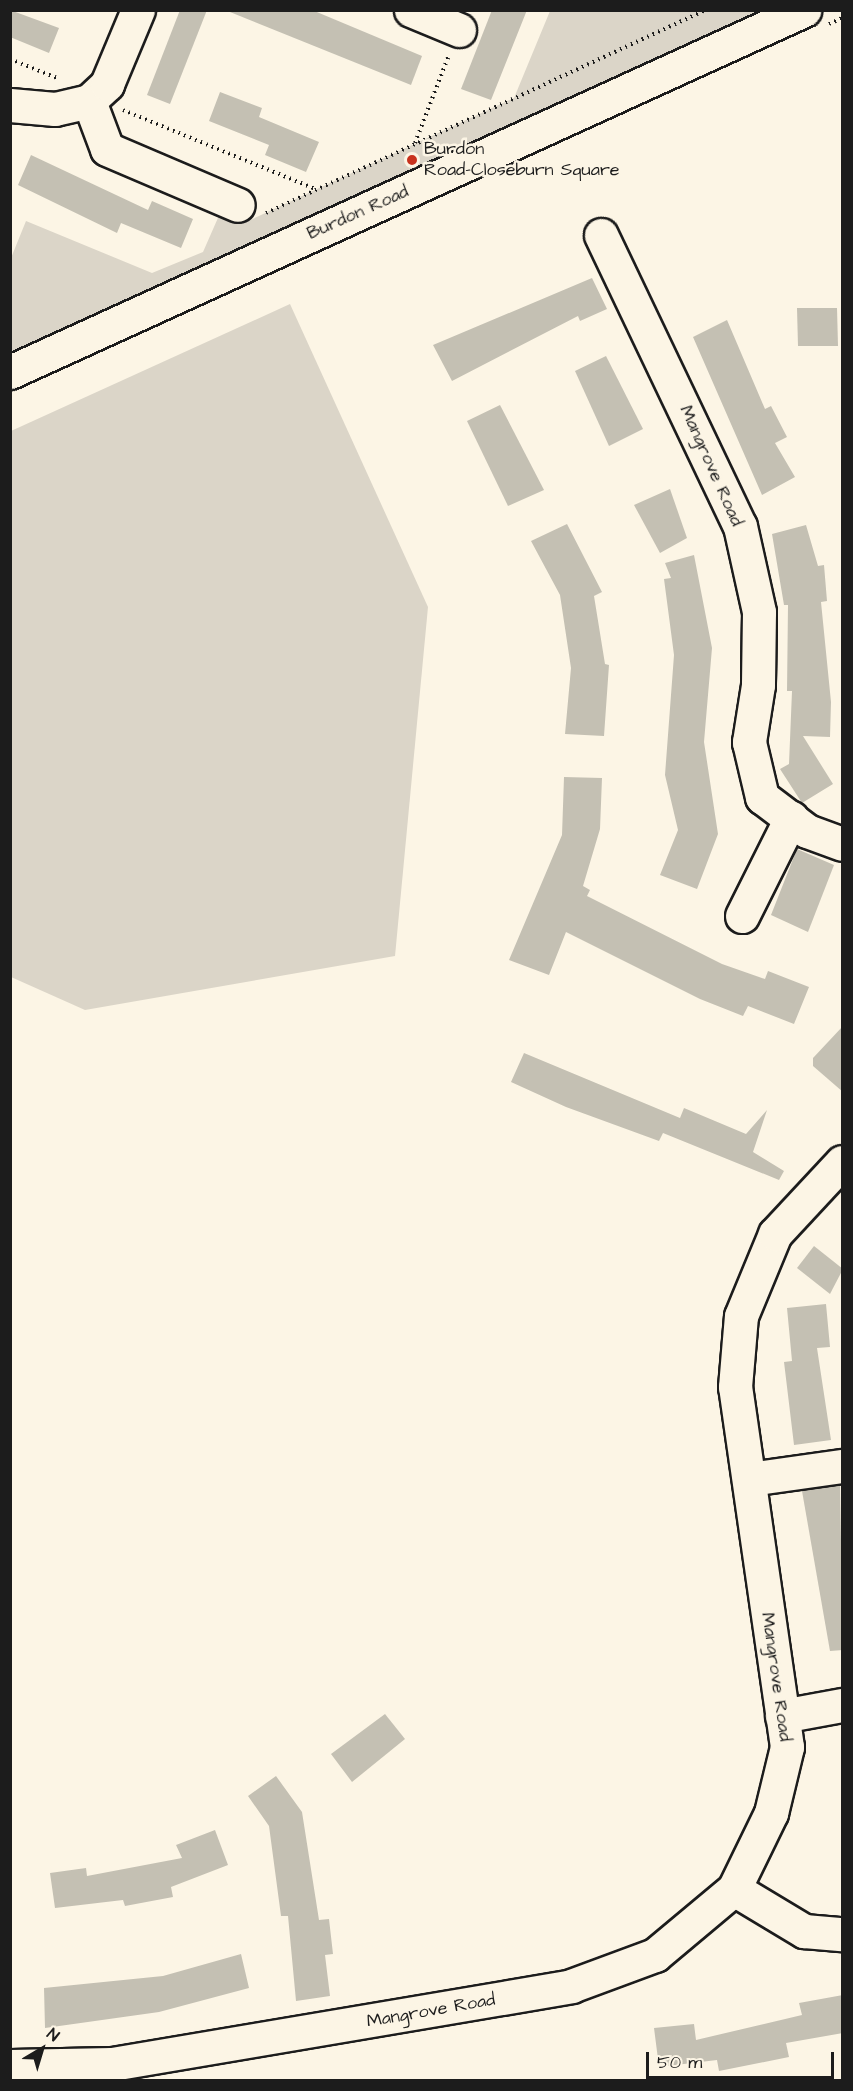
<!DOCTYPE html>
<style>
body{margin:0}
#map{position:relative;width:853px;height:2091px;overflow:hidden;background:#fcf5e5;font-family:"Architects Daughter",sans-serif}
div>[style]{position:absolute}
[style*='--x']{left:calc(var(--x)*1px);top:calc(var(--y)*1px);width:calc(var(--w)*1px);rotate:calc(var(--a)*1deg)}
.green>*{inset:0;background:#dbd5c8}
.building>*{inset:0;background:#c4c0b3}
.path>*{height:4px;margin-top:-2px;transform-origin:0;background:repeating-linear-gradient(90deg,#1c1c1c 0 1.5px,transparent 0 6px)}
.roads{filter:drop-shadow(2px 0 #1c1c1c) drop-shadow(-2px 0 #1c1c1c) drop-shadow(0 2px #1c1c1c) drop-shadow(0 -2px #1c1c1c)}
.minor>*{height:33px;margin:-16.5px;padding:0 16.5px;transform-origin:16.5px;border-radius:16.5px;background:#fcf5e5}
.major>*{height:33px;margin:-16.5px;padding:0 16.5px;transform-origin:16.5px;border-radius:16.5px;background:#fcf5e5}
.dots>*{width:16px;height:16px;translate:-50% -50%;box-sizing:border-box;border:3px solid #fcf5e5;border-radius:50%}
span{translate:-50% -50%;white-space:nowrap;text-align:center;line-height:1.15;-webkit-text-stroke:5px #fcf5e5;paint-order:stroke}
.poi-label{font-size:18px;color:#1c1c1c}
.left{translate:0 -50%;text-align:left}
.street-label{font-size:18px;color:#1c1c1c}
.frame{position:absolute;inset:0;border:12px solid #1c1c1c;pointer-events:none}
.north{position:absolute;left:12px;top:2019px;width:60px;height:60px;-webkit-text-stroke:4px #fcf5e5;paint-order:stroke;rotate:38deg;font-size:16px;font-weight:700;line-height:24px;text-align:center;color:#1c1c1c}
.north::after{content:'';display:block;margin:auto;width:21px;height:27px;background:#1c1c1c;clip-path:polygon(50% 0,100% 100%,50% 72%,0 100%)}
.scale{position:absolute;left:646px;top:2052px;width:188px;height:27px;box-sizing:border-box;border:3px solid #1c1c1c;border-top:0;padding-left:8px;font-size:18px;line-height:21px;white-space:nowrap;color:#1c1c1c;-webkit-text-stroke:4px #fcf5e5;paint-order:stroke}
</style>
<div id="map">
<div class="green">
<i style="clip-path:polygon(550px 11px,796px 11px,11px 372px,11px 258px,26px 221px,152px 273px,203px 252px,221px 211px,244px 223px,514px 98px)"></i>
<i style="clip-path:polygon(290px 304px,428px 607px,395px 956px,85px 1010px,11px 977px,11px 431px)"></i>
</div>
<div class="building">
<i style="clip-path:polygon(10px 10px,59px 28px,49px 53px,10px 37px)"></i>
<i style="clip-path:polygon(180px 10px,207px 10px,170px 104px,147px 95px)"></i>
<i style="clip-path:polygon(225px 10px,312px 10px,422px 56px,411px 85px)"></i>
<i style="clip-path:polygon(492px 10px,527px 10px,491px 100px,461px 89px)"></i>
<i style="clip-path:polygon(220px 92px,262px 108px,259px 117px,319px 142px,306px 172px,265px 155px,269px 145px,209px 121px)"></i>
<i style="clip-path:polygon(31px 155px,148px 210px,152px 201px,193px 219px,181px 248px,121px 223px,117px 233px,18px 185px)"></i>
<i style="clip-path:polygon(592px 278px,607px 309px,580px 321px,578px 316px,452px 381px,433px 345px)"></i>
<i style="clip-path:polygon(797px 308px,837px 308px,838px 346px,798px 346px)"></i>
<i style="clip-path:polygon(727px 320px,765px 409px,771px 406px,787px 437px,775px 443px,795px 477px,762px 495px,693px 337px)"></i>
<i style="clip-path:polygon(606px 356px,643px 429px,609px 446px,575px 371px)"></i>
<i style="clip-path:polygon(500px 405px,544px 490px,508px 506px,467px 421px)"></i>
<i style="clip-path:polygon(670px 489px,687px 538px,660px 553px,634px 505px)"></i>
<i style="clip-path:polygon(567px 524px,602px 592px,594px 596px,605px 664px,609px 665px,604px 736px,565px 734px,571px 668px,560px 595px,531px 541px)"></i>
<i style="clip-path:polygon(806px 525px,818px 566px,824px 565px,827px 601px,821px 602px,831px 702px,830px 737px,803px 736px,833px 784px,802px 803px,780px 769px,789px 764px,792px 691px,787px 691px,788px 605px,784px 605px,772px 534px)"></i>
<i style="clip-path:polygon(694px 555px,712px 648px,704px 742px,718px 834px,697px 889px,660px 875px,678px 830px,665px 775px,674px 655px,664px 579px,671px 578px,665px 563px)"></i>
<i style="clip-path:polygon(564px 777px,602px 778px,600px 829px,583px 886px,590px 890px,587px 896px,722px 964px,765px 979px,768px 971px,809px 987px,794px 1024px,748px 1006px,743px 1016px,700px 999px,566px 932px,549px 975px,509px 960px,562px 835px)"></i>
<i style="clip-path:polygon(797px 849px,834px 865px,808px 932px,771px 915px)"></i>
<i style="clip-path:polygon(843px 1026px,843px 1092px,813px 1066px,813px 1058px)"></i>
<i style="clip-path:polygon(524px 1053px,680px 1118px,684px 1108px,746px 1134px,767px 1110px,753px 1152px,784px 1171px,779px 1180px,663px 1133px,659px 1141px,566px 1107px,511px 1082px)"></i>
<i style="clip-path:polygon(814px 1246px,843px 1269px,830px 1294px,797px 1268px)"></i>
<i style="clip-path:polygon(826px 1304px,830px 1347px,817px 1348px,831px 1440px,794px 1445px,784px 1362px,792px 1361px,787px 1308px)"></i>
<i style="clip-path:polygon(840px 1485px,843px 1650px,830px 1651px,802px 1491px)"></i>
<i style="clip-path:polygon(385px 1714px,405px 1739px,352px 1782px,331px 1754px)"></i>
<i style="clip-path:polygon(276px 1776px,302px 1812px,319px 1920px,329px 1919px,333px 1954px,325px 1955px,330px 1996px,296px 2001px,288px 1916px,281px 1916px,269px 1826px,248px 1796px)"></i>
<i style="clip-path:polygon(215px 1830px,228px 1865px,171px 1887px,173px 1897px,125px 1906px,123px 1900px,55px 1908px,50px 1873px,86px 1868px,87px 1876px,182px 1858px,176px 1845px)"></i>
<i style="clip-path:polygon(241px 1954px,249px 1988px,159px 2012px,45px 2028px,44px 1988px,163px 1976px)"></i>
<i style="clip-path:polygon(843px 1995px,843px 2033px,786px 2043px,789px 2057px,719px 2071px,717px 2060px,659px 2067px,654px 2028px,694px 2024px,696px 2040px,802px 2015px,799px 2003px)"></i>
</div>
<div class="path">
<i style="--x:829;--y:24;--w:14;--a:-25"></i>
<i style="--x:10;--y:59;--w:51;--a:22"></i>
<i style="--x:123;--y:110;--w:209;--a:22.3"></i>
<i style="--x:415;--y:143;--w:94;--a:-68.9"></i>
<i style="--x:266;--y:213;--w:485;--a:-24.8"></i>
</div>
<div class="roads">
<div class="minor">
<i style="--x:411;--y:10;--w:52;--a:22.6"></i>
<i style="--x:89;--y:101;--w:51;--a:69.4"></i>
<i style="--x:107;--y:149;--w:142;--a:23.1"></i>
<i style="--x:10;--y:105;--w:45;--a:5.1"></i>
<i style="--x:55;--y:109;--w:35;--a:-13"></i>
<i style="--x:89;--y:101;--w:25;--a:-43"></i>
<i style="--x:107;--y:84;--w:80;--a:-67.3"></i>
<i style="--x:601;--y:235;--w:322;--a:64.5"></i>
<i style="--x:740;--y:526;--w:88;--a:77.5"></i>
<i style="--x:759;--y:612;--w:73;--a:90.8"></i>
<i style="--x:758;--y:685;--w:58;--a:99"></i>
<i style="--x:749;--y:742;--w:57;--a:76.7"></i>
<i style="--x:762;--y:797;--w:56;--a:37.1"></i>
<i style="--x:807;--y:831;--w:37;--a:20"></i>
<i style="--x:742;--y:916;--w:110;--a:-63.4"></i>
<i style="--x:749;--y:1479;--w:94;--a:-8"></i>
<i style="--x:782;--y:1716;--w:61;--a:-10.4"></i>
<i style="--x:734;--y:1889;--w:82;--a:31"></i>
<i style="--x:804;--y:1931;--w:38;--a:5"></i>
<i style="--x:10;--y:2066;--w:102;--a:-1.1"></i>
<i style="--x:112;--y:2064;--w:466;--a:-9.6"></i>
<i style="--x:571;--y:1986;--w:90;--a:-20.3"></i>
<i style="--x:655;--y:1955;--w:103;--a:-39.9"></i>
<i style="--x:734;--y:1889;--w:85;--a:-64"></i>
<i style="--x:771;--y:1813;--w:68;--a:-76.4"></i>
<i style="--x:787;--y:1747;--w:364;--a:-98.2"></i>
<i style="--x:735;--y:1387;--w:71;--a:-85.2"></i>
<i style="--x:741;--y:1316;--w:89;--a:-67.5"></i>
<i style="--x:775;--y:1234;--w:98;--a:-47.1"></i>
</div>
<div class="major">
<i style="--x:10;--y:372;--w:873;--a:-24.51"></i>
</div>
</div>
<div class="dots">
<i style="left:412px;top:160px;background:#c8321e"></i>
</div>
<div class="poi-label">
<span class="left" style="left:424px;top:160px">Burdon<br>Road-Closeburn Square</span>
</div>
<div class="street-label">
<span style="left:358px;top:213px;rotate:-24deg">Burdon Road</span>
<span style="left:711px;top:466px;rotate:66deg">Mangrove Road</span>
<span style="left:776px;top:1677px;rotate:82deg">Mangrove Road</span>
<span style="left:431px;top:2011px;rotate:-10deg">Mangrove Road</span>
</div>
<div class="frame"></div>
<div class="north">N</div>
<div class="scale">50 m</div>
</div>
